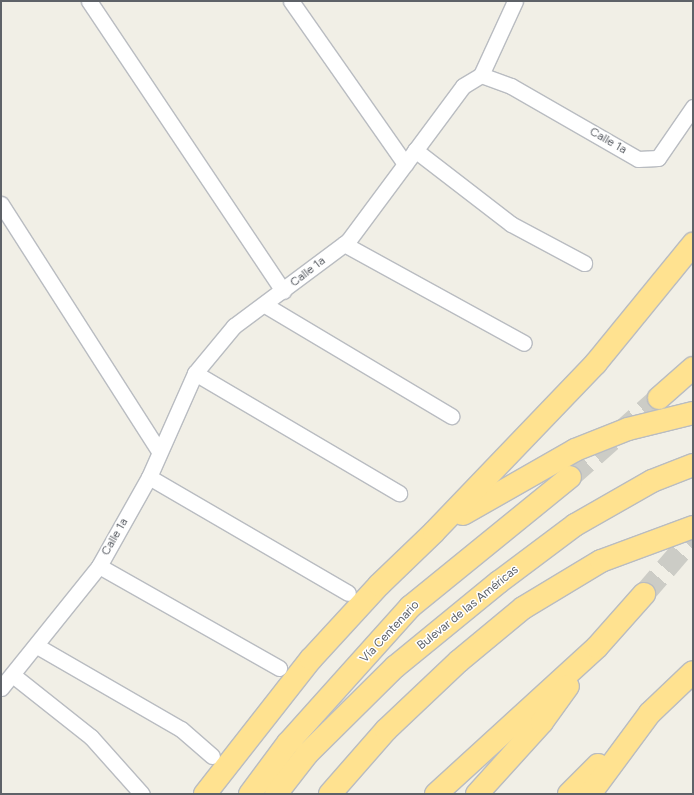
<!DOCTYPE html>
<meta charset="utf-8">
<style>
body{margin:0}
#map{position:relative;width:694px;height:795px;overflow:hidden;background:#f1efe6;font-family:Figtree,sans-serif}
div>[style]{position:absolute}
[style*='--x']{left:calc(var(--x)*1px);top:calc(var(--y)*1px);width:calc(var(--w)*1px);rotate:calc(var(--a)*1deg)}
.highway-tunnel>*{height:22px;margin-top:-11px;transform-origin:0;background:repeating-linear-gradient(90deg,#ccccc6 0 22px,transparent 0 33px)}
.roads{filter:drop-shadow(1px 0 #b9bcc1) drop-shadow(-1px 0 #b9bcc1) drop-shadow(0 1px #b9bcc1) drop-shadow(0 -1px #b9bcc1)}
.street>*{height:15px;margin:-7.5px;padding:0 7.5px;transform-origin:7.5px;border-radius:7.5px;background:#fff}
.highway>*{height:22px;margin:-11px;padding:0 11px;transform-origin:11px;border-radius:11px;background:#ffe290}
span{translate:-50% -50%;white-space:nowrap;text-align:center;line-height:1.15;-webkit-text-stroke:3px #fff;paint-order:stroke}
.street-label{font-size:12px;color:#5e6268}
.frame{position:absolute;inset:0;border:2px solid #5e6268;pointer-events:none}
</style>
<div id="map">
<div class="highway-tunnel">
<i style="--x:570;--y:477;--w:119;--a:-41.6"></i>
<i style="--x:644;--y:594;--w:75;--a:-49.3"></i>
</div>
<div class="roads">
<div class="street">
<i style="--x:89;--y:1;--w:349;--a:56.2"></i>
<i style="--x:291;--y:1;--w:199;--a:55"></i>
<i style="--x:481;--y:75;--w:81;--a:-65.3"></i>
<i style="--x:415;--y:150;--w:121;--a:37.6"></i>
<i style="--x:511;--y:224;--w:83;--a:28.1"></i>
<i style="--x:1;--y:204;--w:293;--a:57.4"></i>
<i style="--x:344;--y:244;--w:205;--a:28.8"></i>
<i style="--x:265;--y:305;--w:217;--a:30.8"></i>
<i style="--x:195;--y:373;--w:237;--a:30.5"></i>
<i style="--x:149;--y:477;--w:230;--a:30.2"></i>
<i style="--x:99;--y:566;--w:207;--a:29.5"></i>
<i style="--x:37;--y:646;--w:166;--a:30"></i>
<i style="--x:181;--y:729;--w:41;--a:41.1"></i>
<i style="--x:14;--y:676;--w:98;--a:38.4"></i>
<i style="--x:91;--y:737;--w:76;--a:48.2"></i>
<i style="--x:1;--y:688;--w:156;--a:-51.2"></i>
<i style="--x:99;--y:566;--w:102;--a:-60.7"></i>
<i style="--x:149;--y:477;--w:114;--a:-66.1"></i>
<i style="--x:195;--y:373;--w:61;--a:-50.3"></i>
<i style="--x:234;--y:326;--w:142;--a:-36.7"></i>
<i style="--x:348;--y:241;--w:193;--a:-53.4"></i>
<i style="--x:463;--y:86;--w:21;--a:-31"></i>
<i style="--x:481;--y:75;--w:32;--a:20"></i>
<i style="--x:511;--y:86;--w:146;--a:29.9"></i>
<i style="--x:638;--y:159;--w:20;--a:-3"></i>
<i style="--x:658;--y:158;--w:62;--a:-55.5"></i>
</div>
<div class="highway">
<i style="--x:659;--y:398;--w:45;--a:-41.4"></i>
<i style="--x:463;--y:514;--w:129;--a:-29.7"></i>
<i style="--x:575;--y:450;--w:57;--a:-21.6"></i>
<i style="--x:628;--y:429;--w:67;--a:-13.8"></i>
<i style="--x:205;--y:794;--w:172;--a:-51.9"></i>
<i style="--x:311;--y:659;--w:100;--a:-47.4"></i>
<i style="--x:379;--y:585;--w:76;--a:-43.9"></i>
<i style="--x:434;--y:532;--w:234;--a:-46.2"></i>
<i style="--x:596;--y:363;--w:154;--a:-50.8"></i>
<i style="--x:250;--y:794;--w:64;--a:-53.3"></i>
<i style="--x:288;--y:743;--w:183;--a:-48.1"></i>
<i style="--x:410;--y:607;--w:206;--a:-39.1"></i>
<i style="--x:276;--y:794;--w:51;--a:-52.2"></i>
<i style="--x:307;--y:754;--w:124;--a:-44.7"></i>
<i style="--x:395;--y:667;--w:134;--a:-39.3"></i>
<i style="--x:499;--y:582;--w:95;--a:-36.9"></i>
<i style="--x:575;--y:525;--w:89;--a:-29.7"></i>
<i style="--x:652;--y:481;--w:44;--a:-21.3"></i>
<i style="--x:330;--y:794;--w:85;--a:-48.8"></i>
<i style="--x:386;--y:730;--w:100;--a:-43.4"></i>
<i style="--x:459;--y:661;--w:83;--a:-39.6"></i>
<i style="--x:523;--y:608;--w:91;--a:-31.1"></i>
<i style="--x:601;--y:561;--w:98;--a:-20.3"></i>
<i style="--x:436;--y:794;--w:218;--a:-42.4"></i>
<i style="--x:597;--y:647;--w:71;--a:-48.4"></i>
<i style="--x:477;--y:794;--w:97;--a:-47.9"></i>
<i style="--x:542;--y:722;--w:44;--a:-54.2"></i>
<i style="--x:569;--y:794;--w:41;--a:-45"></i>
<i style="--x:590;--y:794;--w:101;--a:-53.5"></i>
<i style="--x:650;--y:713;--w:59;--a:-43.6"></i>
</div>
</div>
<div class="street-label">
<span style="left:608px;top:141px;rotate:30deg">Calle 1a</span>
<span style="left:308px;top:272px;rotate:-38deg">Calle 1a</span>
<span style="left:115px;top:537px;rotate:-60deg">Calle 1a</span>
<span style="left:468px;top:608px;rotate:-39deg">Bulevar de las Américas</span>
<span style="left:390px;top:632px;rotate:-47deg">Vía Centenario</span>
</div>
<div class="frame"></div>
</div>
